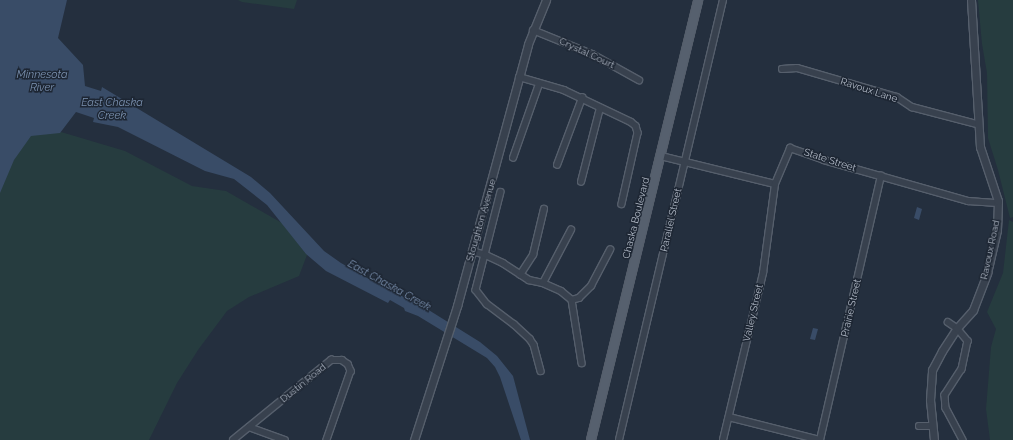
<!DOCTYPE html>
<style>
body{margin:0}
#map{position:relative;width:1013px;height:440px;overflow:hidden;background:#242f3e;font-family:Raleway,sans-serif}
div>[style]{position:absolute}
[style*='--x']{left:calc(var(--x)*1px);top:calc(var(--y)*1px);width:calc(var(--w)*1px);rotate:calc(var(--a)*1deg)}
.green>*{inset:0;background:#263c3f}
.water>*{inset:0;background:#394c67}
.roads{filter:drop-shadow(1px 0 #565f6c) drop-shadow(-1px 0 #565f6c) drop-shadow(0 1px #565f6c) drop-shadow(0 -1px #565f6c)}
.minor>*{height:5.5px;margin:-2.75px;padding:0 2.75px;transform-origin:2.75px;border-radius:2.75px;background:#38414e}
.tertiary>*{height:7px;margin:-3.5px;padding:0 3.5px;transform-origin:3.5px;border-radius:3.5px;background:#38414e}
.primary>*{height:8px;margin:-4px;padding:0 4px;transform-origin:4px;border-radius:4px;background:#56606e}
span{translate:-50% -50%;white-space:nowrap;text-align:center;line-height:1.15;-webkit-text-stroke:3px #1d2633;paint-order:stroke}
.street-label{font-size:10px;color:#b4bcc9}
.water-label{font-size:11px;color:#7c92b1;font-style:italic}
</style>
<div id="map">
<div class="green">
<i style="clip-path:polygon(238px 0,297px 0,294px 9px,242px 2px)"></i>
<i style="clip-path:polygon(978px 0,1013px 0,1013px 217px,1010px 218px,998px 170px,988px 138px,987px 73px,982px 44px)"></i>
<i style="clip-path:polygon(51px 129px,125px 151px,192px 186px,226px 191px,282px 223px,307px 255px,299px 276px,249px 297px,227px 311px,198px 350px,177px 383px,149px 440px,0 440px,0 184px,31px 130px)"></i>
<i style="clip-path:polygon(1009px 220px,1013px 222px,1013px 440px,990px 440px,986px 409px,991px 347px,996px 329px,987px 312px,1003px 273px)"></i>
</div>
<div class="water">
<i style="clip-path:polygon(0 0,67px 0,58px 38px,83px 65px,85px 86px,101px 91px,102px 87px,251px 177px,270px 193px,324px 251px,341px 263px,369px 279px,396px 290px,395px 292px,407px 299px,411px 299px,480px 342px,497px 356px,513px 376px,530px 440px,521px 440px,500px 377px,495px 367px,487px 358px,418px 316px,405px 311px,404px 308px,390px 300px,388px 303px,326px 271px,306px 254px,267px 205px,234px 179px,205px 171px,118px 127px,93px 122px,94px 118px,76px 112px,60px 133px,31px 136px,14px 160px,0 193px)"></i>
<i style="clip-path:polygon(917px 207px,922px 209px,919px 220px,914px 218px)"></i>
<i style="clip-path:polygon(813px 328px,818px 329px,815px 340px,810px 339px)"></i>
</div>
<div class="roads">
<div class="minor">
<i style="--x:533;--y:30;--w:64;--a:22.1"></i>
<i style="--x:592;--y:54;--w:54;--a:29"></i>
<i style="--x:782;--y:69;--w:15;--a:-4"></i>
<i style="--x:797;--y:68;--w:104;--a:16.2"></i>
<i style="--x:897;--y:97;--w:18;--a:34"></i>
<i style="--x:912;--y:107;--w:67;--a:14.7"></i>
<i style="--x:519;--y:77;--w:47;--a:16.1"></i>
<i style="--x:564;--y:90;--w:74;--a:25.5"></i>
<i style="--x:631;--y:122;--w:6;--a:39"></i>
<i style="--x:636;--y:126;--w:7;--a:74"></i>
<i style="--x:638;--y:133;--w:73;--a:102.7"></i>
<i style="--x:661;--y:156;--w:117;--a:13.8"></i>
<i style="--x:513;--y:158;--w:78;--a:-70.6"></i>
<i style="--x:557;--y:165;--w:72;--a:-69.5"></i>
<i style="--x:581;--y:182;--w:76;--a:-75.6"></i>
<i style="--x:501;--y:192;--w:101;--a:104.3"></i>
<i style="--x:476;--y:290;--w:18;--a:52"></i>
<i style="--x:487;--y:304;--w:34;--a:37"></i>
<i style="--x:514;--y:324;--w:22;--a:43"></i>
<i style="--x:530;--y:339;--w:7;--a:56"></i>
<i style="--x:534;--y:345;--w:27;--a:75"></i>
<i style="--x:472;--y:251;--w:15;--a:16"></i>
<i style="--x:486;--y:255;--w:19;--a:25"></i>
<i style="--x:503;--y:263;--w:31;--a:33"></i>
<i style="--x:529;--y:280;--w:14;--a:12"></i>
<i style="--x:543;--y:283;--w:20;--a:24"></i>
<i style="--x:561;--y:291;--w:14;--a:39"></i>
<i style="--x:572;--y:300;--w:7;--a:-16"></i>
<i style="--x:579;--y:298;--w:17;--a:-45"></i>
<i style="--x:591;--y:286;--w:41;--a:-62.2"></i>
<i style="--x:520;--y:275;--w:24;--a:-57"></i>
<i style="--x:533;--y:255;--w:47;--a:-76.6"></i>
<i style="--x:543;--y:283;--w:60;--a:-62.2"></i>
<i style="--x:572;--y:300;--w:64;--a:81"></i>
<i style="--x:948;--y:322;--w:11;--a:34"></i>
<i style="--x:957;--y:328;--w:17;--a:50"></i>
<i style="--x:968;--y:341;--w:29;--a:102"></i>
<i style="--x:962;--y:369;--w:31;--a:123"></i>
<i style="--x:945;--y:395;--w:13;--a:86"></i>
<i style="--x:946;--y:408;--w:36;--a:62"></i>
<i style="--x:729;--y:417;--w:94;--a:14.2"></i>
<i style="--x:919;--y:426;--w:14;--a:0"></i>
<i style="--x:249;--y:427;--w:38;--a:20"></i>
<i style="--x:233;--y:440;--w:127;--a:-39.2"></i>
<i style="--x:331;--y:360;--w:11;--a:0"></i>
<i style="--x:342;--y:360;--w:7;--a:34"></i>
<i style="--x:348;--y:364;--w:8;--a:67"></i>
<i style="--x:351;--y:371;--w:73;--a:109.2"></i>
<i style="--x:619;--y:440;--w:452;--a:-76.7"></i>
<i style="--x:723;--y:440;--w:172;--a:-76.5"></i>
<i style="--x:763;--y:273;--w:90;--a:-82.3"></i>
<i style="--x:775;--y:184;--w:39;--a:-67"></i>
<i style="--x:790;--y:148;--w:36;--a:19"></i>
<i style="--x:824;--y:160;--w:150;--a:15.9"></i>
<i style="--x:968;--y:201;--w:30;--a:4"></i>
<i style="--x:820;--y:440;--w:271;--a:-77"></i>
</div>
<div class="tertiary">
<i style="--x:414;--y:440;--w:141;--a:-72.2"></i>
<i style="--x:457;--y:306;--w:271;--a:-74.8"></i>
<i style="--x:528;--y:44;--w:48;--a:-67.8"></i>
<i style="--x:934;--y:440;--w:40;--a:-95.7"></i>
<i style="--x:930;--y:400;--w:30;--a:-86"></i>
<i style="--x:932;--y:370;--w:21;--a:-62"></i>
<i style="--x:942;--y:351;--w:27;--a:-57"></i>
<i style="--x:957;--y:328;--w:24;--a:-48"></i>
<i style="--x:973;--y:310;--w:40;--a:-69"></i>
<i style="--x:987;--y:273;--w:44;--a:-76.9"></i>
<i style="--x:997;--y:230;--w:29;--a:-88"></i>
<i style="--x:998;--y:201;--w:57;--a:-108.4"></i>
<i style="--x:980;--y:147;--w:147;--a:-93.5"></i>
</div>
<div class="primary">
<i style="--x:591;--y:440;--w:453;--a:-76.3"></i>
</div>
</div>
<div class="street-label">
<span style="left:587px;top:53px;rotate:25deg">Crystal Court</span>
<span style="left:869px;top:90px;rotate:18deg">Ravoux Lane</span>
<span style="left:830px;top:160px;rotate:18deg">State Street</span>
<span style="left:636px;top:218px;rotate:-76deg">Chaska Boulevard</span>
<span style="left:481px;top:220px;rotate:-74deg">Stoughton Avenue</span>
<span style="left:671px;top:220px;rotate:-77deg">Parallel Street</span>
<span style="left:990px;top:250px;rotate:-78deg">Ravoux Road</span>
<span style="left:851px;top:308px;rotate:-77deg">Prairie Street</span>
<span style="left:753px;top:313px;rotate:-77deg">Valley Street</span>
<span style="left:303px;top:383px;rotate:-39deg">Dustin Road</span>
</div>
<div class="water-label">
<span style="left:42px;top:82px">Minnesota<br>River</span>
<span style="left:112px;top:110px">East Chaska<br>Creek</span>
<span style="left:389px;top:286px;rotate:29deg">East Chaska Creek</span>
</div>
</div>
